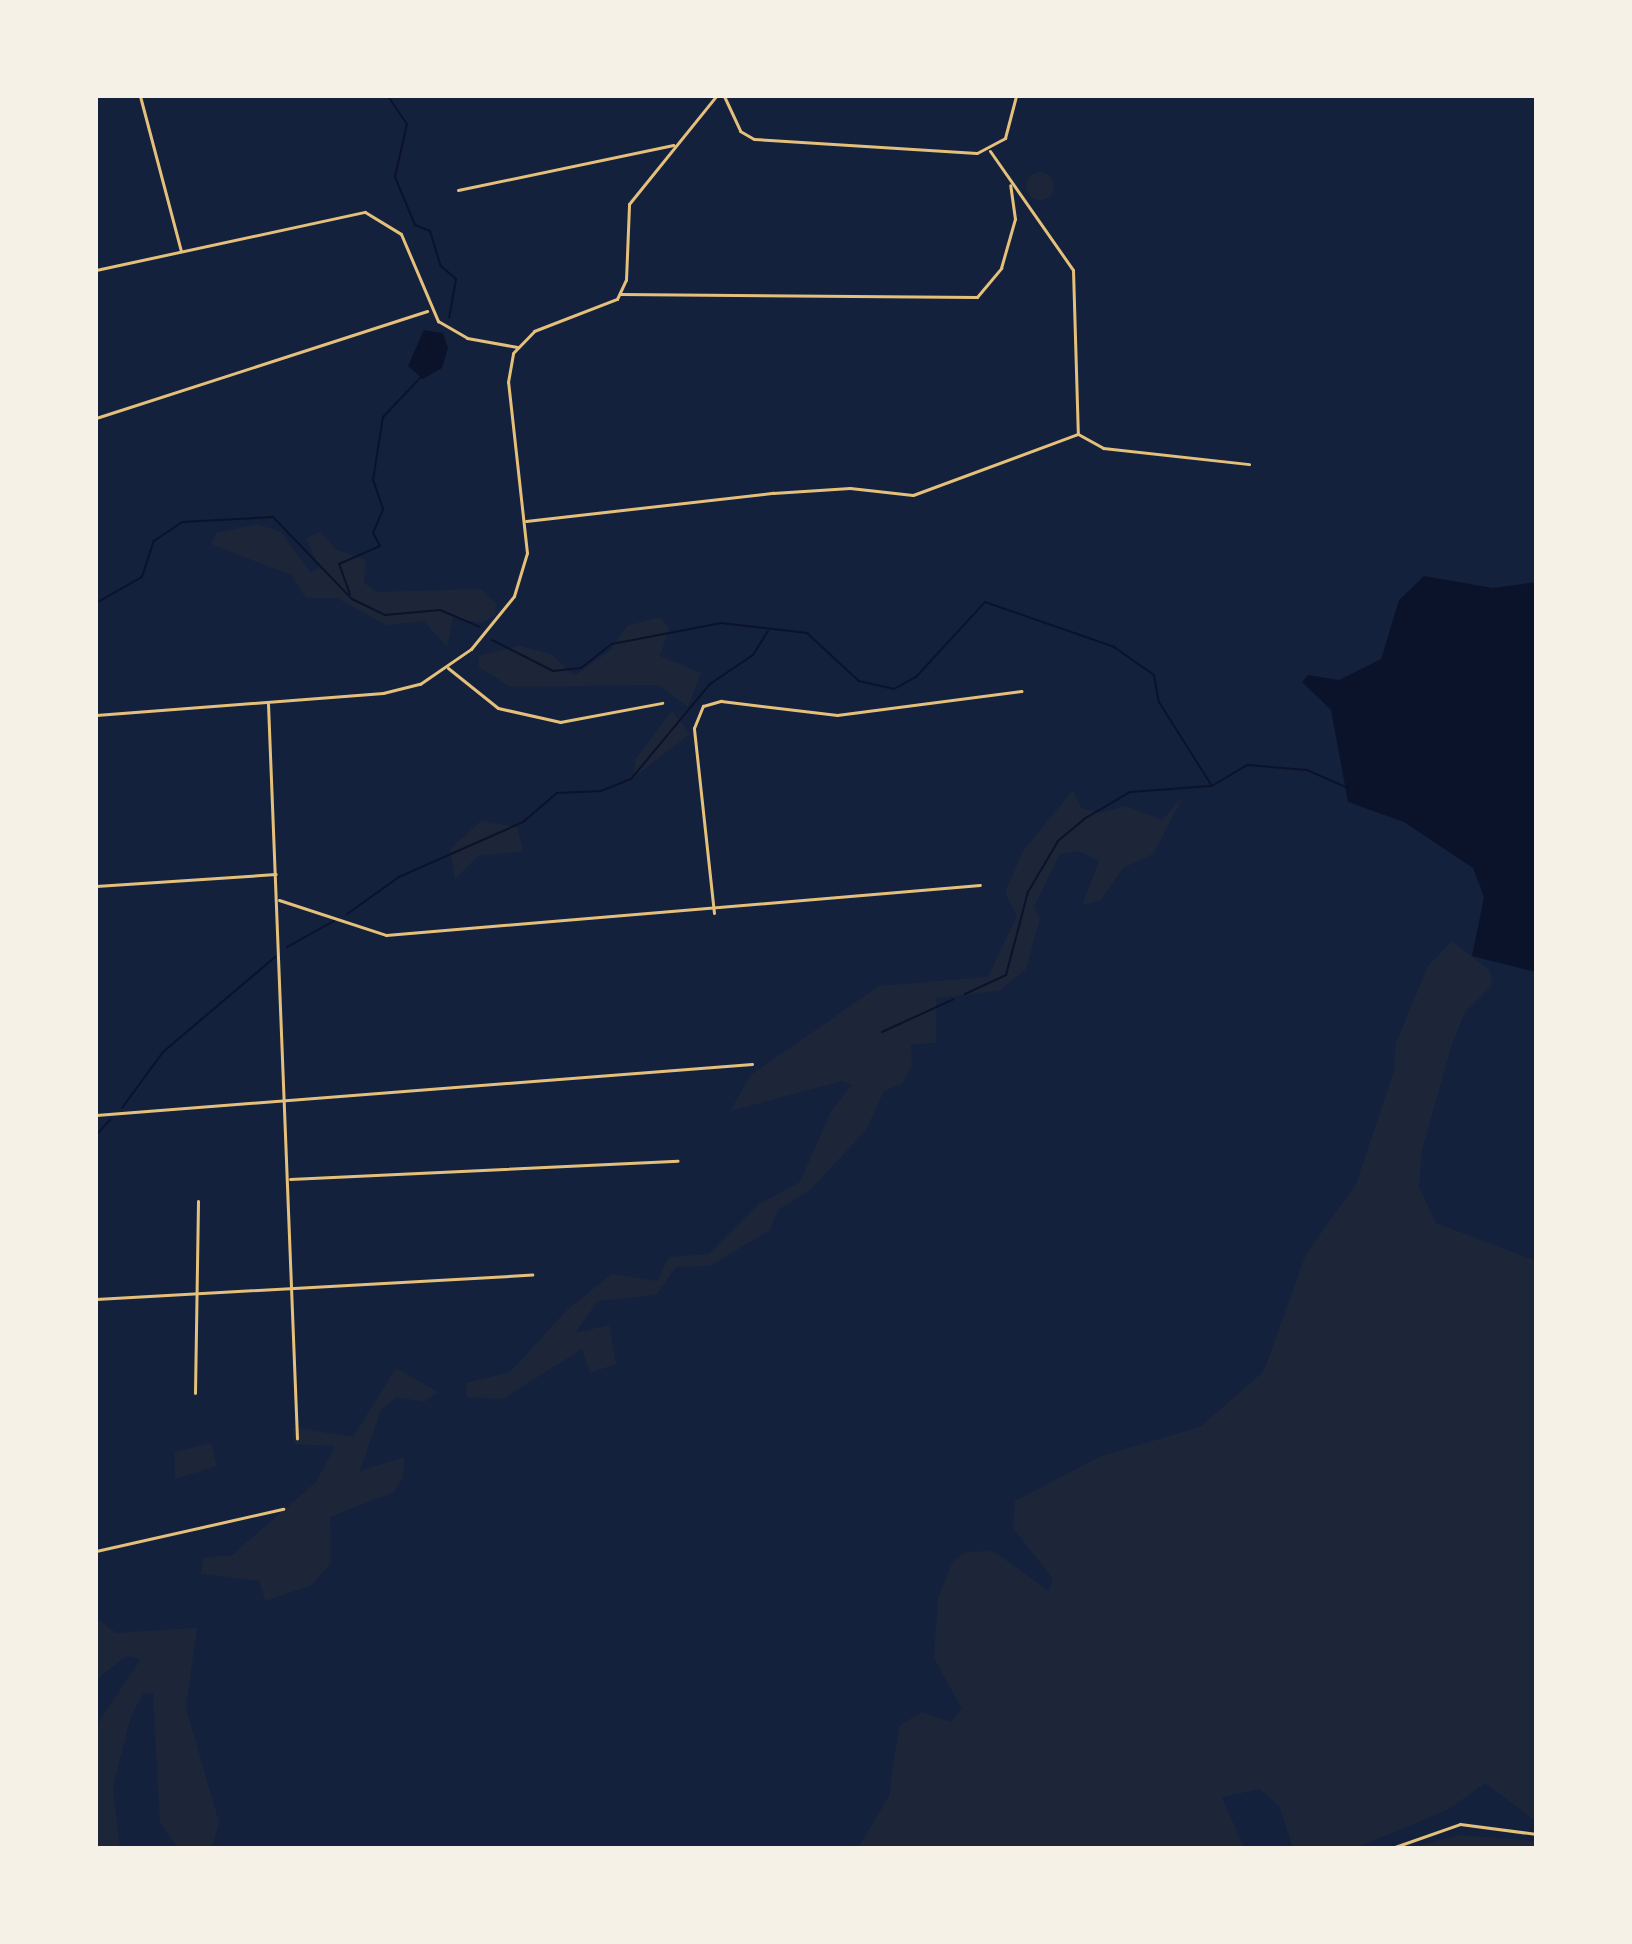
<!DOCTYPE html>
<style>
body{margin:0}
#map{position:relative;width:1632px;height:1944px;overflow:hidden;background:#14213d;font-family:Manrope,sans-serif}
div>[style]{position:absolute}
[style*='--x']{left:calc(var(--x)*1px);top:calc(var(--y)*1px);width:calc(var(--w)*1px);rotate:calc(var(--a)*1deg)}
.green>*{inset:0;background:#1d2539}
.round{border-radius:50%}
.water>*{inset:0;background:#0b132b}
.stream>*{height:2px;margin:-1px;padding:0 1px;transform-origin:1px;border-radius:1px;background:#0b132b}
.minor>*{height:3px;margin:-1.5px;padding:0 1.5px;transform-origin:1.5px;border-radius:1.5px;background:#e5c07b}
span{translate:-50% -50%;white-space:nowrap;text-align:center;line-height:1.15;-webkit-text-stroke:8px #f6f1e7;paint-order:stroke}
.frame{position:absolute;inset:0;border:98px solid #f6f1e7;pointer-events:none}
</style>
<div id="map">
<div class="green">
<i class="round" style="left:1026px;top:172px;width:28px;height:28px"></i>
<i style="clip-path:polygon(257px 524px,281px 532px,311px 573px,319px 567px,306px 538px,320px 532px,337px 550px,366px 560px,364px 583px,377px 592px,481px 589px,496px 603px,495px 615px,483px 623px,453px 618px,447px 647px,424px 621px,386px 625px,337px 598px,306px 598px,291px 575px,211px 544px,216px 533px)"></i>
<i style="clip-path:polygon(660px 617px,669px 628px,660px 656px,701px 673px,688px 707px,658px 685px,511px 687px,479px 667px,479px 656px,519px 646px,551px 654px,574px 676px,611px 650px,627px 626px)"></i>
<i style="clip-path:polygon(672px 711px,690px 734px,634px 777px,635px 760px)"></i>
<i style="clip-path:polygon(1073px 790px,1081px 808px,1099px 813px,1126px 806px,1162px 820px,1183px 797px,1153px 854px,1123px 868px,1101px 900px,1082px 905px,1099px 861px,1079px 851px,1060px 854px,1034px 907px,1040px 918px,1026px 969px,999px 991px,936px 998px,936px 1043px,911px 1044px,912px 1065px,902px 1084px,884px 1091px,866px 1130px,810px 1190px,778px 1210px,770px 1230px,710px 1266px,676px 1267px,656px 1295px,598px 1301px,575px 1333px,609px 1325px,616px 1364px,590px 1373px,582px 1349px,503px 1399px,467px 1397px,466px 1383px,510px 1372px,568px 1309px,612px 1274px,657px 1281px,669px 1257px,709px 1254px,759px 1204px,800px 1182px,831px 1111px,852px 1085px,842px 1081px,730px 1111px,751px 1075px,879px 986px,988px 977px,1017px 916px,1005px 893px,1023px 851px)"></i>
<i style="clip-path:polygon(481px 821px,517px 827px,523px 851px,478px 856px,455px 879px,450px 849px)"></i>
<i style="clip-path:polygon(1452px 941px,1490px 971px,1492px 985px,1465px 1012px,1452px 1044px,1422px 1150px,1419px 1187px,1436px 1223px,1536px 1261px,1536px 1821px,1485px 1783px,1449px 1809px,1356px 1848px,1293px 1848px,1279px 1806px,1260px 1789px,1222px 1797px,1244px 1848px,858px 1848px,889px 1796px,899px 1726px,922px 1712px,951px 1722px,962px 1709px,934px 1658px,938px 1598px,953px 1561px,966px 1552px,993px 1551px,1049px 1591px,1053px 1579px,1013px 1528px,1015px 1501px,1101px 1456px,1200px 1427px,1264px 1371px,1306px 1254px,1356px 1184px,1394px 1071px,1396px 1043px,1428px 966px)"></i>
<i style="clip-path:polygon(396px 1368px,438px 1392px,424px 1402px,397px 1397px,381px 1410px,360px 1471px,404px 1457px,403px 1477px,394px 1492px,330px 1517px,331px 1563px,312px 1585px,265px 1601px,260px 1581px,201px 1574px,203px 1558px,232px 1555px,316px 1482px,335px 1446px,294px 1444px,292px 1427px,353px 1437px)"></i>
<i style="clip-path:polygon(211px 1443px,217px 1466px,175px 1479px,175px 1452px)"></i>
<i style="clip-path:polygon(96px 1618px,116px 1633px,197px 1628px,186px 1708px,219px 1822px,212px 1848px,178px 1848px,160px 1823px,153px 1693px,143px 1694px,131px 1716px,113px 1787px,120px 1848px,96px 1848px,96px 1726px,141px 1659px,126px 1656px,96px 1680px)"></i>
<i style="clip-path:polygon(1459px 1835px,1535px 1841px,1536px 1848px,1408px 1848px)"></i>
</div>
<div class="water">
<i style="clip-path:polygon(424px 330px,443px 333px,448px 348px,442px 368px,423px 379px,408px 366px)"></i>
<i style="clip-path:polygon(1424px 576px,1493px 588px,1536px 582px,1536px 972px,1472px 956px,1484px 897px,1473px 868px,1404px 822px,1348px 802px,1331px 710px,1302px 682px,1308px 675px,1339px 680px,1381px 659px,1399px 600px)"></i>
</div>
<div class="stream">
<i style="--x:388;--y:96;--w:34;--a:56"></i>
<i style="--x:407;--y:124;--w:54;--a:102.8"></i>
<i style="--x:395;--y:177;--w:52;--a:67.4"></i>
<i style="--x:415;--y:225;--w:16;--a:22"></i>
<i style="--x:430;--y:231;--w:37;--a:73"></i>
<i style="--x:441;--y:266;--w:20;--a:41"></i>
<i style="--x:456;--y:279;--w:39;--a:100"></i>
<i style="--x:350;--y:594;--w:32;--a:-110"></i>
<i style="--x:339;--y:564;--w:45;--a:-23.7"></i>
<i style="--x:380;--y:546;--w:15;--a:-118"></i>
<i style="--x:373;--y:533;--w:26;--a:-67"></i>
<i style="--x:383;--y:509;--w:31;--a:-109"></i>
<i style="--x:373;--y:480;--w:64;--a:-81"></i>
<i style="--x:383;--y:417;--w:55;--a:-46.5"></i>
<i style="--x:96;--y:603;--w:53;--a:-29.5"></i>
<i style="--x:142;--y:577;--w:38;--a:-72"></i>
<i style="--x:154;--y:541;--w:34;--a:-34"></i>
<i style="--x:182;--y:522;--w:91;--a:-3.1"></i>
<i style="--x:273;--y:517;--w:114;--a:46.1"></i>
<i style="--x:352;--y:599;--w:37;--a:26"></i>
<i style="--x:385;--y:615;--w:55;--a:-5.2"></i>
<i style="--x:440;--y:610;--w:43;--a:23"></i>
<i style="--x:492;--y:640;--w:68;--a:26.9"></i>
<i style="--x:553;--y:671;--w:28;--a:-6"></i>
<i style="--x:581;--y:668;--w:39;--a:-38"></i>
<i style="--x:612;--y:644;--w:111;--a:-10.9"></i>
<i style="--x:721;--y:623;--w:87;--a:6.6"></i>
<i style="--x:807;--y:633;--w:71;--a:42.7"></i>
<i style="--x:859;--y:681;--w:36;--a:13"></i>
<i style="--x:894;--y:689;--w:25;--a:-29"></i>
<i style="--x:916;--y:677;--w:102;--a:-47.4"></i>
<i style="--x:985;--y:602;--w:137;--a:19.2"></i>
<i style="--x:1114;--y:647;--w:49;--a:35"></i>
<i style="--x:1154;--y:675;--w:27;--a:80"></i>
<i style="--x:1159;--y:702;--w:99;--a:57.8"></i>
<i style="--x:1212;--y:786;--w:41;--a:-31"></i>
<i style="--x:1247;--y:765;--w:60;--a:4.8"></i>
<i style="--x:1307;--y:770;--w:45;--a:23.7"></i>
<i style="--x:347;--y:914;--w:64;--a:-35.4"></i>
<i style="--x:399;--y:877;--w:136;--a:-23.9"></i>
<i style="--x:523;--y:822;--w:45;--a:-40.5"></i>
<i style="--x:557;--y:793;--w:44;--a:-2.6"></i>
<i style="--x:601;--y:791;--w:32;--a:-22"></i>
<i style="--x:631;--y:779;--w:124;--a:-50.3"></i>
<i style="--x:710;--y:684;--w:52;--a:-34"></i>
<i style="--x:753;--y:655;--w:28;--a:-58"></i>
<i style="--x:287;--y:947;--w:54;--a:-29"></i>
<i style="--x:965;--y:994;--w:45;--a:-24.9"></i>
<i style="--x:1006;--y:975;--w:86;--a:-75.2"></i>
<i style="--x:1028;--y:892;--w:59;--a:-59.5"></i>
<i style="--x:1058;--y:841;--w:34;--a:-40"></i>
<i style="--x:1084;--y:819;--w:53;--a:-30.4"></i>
<i style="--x:1130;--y:792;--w:81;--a:-4.2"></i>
<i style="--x:882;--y:1032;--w:79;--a:-24.6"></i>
<i style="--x:122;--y:1108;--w:69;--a:-53.8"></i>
<i style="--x:163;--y:1052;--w:147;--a:-40.3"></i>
<i style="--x:96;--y:1135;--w:21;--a:-47"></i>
</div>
<div class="minor">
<i style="--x:140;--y:96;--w:160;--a:75.2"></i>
<i style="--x:724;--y:96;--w:38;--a:65"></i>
<i style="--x:740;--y:131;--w:16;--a:30"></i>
<i style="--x:754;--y:139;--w:223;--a:3.6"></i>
<i style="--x:977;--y:153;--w:32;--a:-28"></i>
<i style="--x:1005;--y:138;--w:43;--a:-75.3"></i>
<i style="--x:990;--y:151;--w:145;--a:55.1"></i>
<i style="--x:1073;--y:270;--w:164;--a:88.3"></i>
<i style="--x:458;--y:190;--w:220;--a:-11.8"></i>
<i style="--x:96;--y:270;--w:275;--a:-12.2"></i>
<i style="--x:365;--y:212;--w:42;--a:31.4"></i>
<i style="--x:401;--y:234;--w:95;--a:67"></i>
<i style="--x:438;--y:321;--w:34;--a:30"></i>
<i style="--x:467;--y:338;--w:51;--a:10.2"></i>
<i style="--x:620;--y:294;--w:357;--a:0.5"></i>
<i style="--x:977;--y:297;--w:38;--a:-50"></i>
<i style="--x:1001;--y:268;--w:51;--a:-74.1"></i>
<i style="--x:1015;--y:219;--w:34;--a:-98"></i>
<i style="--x:96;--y:418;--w:348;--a:-17.9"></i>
<i style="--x:526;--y:521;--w:249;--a:-6.5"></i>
<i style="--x:773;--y:493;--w:77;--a:-3.7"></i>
<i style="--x:850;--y:488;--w:63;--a:6.3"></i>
<i style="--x:913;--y:495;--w:176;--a:-20.3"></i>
<i style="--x:1078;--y:434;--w:29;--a:29"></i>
<i style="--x:1103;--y:448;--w:147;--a:6.3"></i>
<i style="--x:448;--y:668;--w:64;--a:38.7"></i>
<i style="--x:498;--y:708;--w:64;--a:12.7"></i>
<i style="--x:560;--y:722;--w:104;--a:-10.6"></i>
<i style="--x:268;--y:704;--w:735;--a:87.74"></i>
<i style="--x:96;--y:715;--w:288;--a:-4.4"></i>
<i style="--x:383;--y:693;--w:38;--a:-14"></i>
<i style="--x:420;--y:684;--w:62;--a:-34.5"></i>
<i style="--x:471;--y:649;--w:68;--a:-50.9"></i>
<i style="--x:514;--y:596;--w:45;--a:-73.2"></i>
<i style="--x:527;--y:553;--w:172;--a:-96.3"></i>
<i style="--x:508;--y:382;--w:29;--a:-80"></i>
<i style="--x:513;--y:353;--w:30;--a:-46"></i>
<i style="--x:534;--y:331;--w:89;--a:-21.1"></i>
<i style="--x:617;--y:299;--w:21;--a:-65"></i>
<i style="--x:626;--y:280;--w:76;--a:-87.7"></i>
<i style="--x:629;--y:204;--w:139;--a:-51.1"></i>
<i style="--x:96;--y:886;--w:180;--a:-3.8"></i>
<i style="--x:279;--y:900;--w:113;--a:18.1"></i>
<i style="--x:386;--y:935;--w:596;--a:-4.81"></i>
<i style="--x:714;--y:913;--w:186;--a:-96.2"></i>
<i style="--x:694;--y:728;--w:24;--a:-68"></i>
<i style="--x:703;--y:706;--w:19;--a:-16"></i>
<i style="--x:721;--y:701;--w:117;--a:6.9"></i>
<i style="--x:837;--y:715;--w:186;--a:-7.4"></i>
<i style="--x:96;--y:1115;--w:658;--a:-4.45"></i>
<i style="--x:290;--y:1179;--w:388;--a:-2.7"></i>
<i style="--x:96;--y:1299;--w:437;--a:-3.2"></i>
<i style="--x:96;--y:1332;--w:125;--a:90"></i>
<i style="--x:195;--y:1393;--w:192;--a:-89.1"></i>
<i style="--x:96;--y:1551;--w:192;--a:-12.7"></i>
<i style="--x:1392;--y:1848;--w:72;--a:-19.4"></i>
<i style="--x:1460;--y:1824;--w:77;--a:7.5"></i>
</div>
<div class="frame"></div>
</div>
